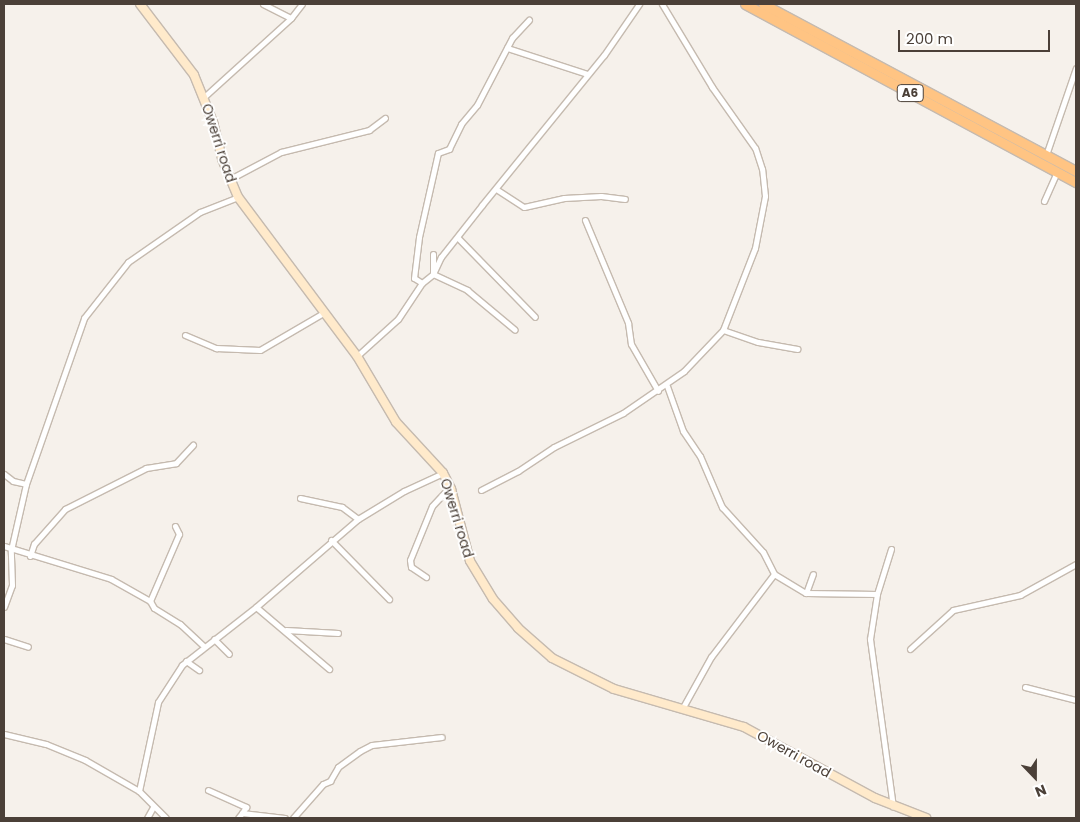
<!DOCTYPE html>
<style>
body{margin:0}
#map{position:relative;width:1080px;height:822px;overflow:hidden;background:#f6f1eb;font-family:Poppins,sans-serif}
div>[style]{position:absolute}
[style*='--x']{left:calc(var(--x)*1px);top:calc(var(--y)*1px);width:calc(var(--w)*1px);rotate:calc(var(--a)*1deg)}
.roads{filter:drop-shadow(1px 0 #c5baaf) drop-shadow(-1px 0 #c5baaf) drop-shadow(0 1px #c5baaf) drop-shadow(0 -1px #c5baaf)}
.minor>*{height:5px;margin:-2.5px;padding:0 2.5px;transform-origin:2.5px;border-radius:2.5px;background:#fff}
.secondary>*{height:8px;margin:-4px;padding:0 4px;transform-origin:4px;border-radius:4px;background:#ffeacb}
.trunk>*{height:9px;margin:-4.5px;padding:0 4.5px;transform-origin:4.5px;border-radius:4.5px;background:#ffc483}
span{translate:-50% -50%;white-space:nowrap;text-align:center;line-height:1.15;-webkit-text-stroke:4px #fff;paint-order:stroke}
.shield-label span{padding:1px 4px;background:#fff;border:1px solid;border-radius:4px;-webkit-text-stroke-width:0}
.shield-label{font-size:12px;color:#4b4038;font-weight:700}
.street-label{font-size:14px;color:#4b4038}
.frame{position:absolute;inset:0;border:5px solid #4b4038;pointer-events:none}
.north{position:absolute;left:1010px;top:752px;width:50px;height:50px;-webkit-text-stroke:4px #fff;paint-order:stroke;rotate:158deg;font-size:14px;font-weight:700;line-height:20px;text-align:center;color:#4b4038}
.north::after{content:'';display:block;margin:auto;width:18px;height:22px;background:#4b4038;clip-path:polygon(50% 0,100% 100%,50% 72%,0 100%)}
.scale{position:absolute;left:898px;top:30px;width:152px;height:22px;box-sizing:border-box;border:2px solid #4b4038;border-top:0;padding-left:6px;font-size:15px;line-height:18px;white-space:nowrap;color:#4b4038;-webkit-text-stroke:4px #fff;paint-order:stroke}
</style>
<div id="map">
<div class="roads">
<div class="minor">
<i style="--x:263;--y:4;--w:31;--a:27"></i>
<i style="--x:507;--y:48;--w:84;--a:18"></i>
<i style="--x:204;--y:97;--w:118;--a:-42.2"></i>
<i style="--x:291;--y:18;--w:18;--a:-52"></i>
<i style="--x:1046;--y:155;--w:92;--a:-71"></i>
<i style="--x:230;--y:179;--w:58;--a:-27.9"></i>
<i style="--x:281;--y:152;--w:91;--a:-14"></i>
<i style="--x:369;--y:130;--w:20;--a:-37"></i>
<i style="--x:496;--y:189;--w:33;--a:33"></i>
<i style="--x:524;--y:207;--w:41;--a:-12.7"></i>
<i style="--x:564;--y:198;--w:37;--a:-3"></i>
<i style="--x:601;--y:196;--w:24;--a:7"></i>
<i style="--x:1044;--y:201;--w:32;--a:-66"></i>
<i style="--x:585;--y:220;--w:112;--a:67.3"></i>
<i style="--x:628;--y:323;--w:21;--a:82"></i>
<i style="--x:631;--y:344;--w:54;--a:60.1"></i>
<i style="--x:458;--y:238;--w:110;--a:45.7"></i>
<i style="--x:433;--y:254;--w:20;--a:90"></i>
<i style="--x:433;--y:274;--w:38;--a:25"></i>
<i style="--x:467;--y:290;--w:62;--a:39.8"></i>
<i style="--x:422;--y:283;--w:9;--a:-148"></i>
<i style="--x:414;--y:278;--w:41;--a:-83"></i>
<i style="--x:419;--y:237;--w:86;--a:-77.3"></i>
<i style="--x:438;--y:153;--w:12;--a:-20"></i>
<i style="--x:449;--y:149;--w:28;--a:-64"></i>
<i style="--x:461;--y:124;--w:25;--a:-50"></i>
<i style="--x:477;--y:105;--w:76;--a:-62.4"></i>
<i style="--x:512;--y:38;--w:25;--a:-47"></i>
<i style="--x:723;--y:330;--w:37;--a:19"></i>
<i style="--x:758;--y:342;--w:40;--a:10"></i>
<i style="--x:185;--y:335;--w:34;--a:23"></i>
<i style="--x:216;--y:348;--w:44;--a:2.6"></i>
<i style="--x:260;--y:350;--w:75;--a:-30.3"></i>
<i style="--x:357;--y:356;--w:55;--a:-42.1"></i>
<i style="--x:398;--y:319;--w:43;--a:-56.3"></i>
<i style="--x:422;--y:283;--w:14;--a:-39"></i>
<i style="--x:433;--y:274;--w:19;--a:-65"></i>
<i style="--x:441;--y:257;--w:66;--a:-51.7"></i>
<i style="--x:482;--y:205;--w:193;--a:-50.9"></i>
<i style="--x:604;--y:55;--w:62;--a:-55.5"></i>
<i style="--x:667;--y:386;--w:48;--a:70.4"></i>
<i style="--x:683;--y:431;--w:30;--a:56"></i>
<i style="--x:700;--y:456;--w:56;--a:66.7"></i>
<i style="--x:722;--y:507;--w:61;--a:47.7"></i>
<i style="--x:763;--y:552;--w:25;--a:63"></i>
<i style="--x:774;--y:574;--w:37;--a:31"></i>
<i style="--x:806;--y:593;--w:71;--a:0.8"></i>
<i style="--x:4;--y:474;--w:11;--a:38"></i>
<i style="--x:13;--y:481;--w:13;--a:13"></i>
<i style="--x:481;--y:490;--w:42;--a:-27.2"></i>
<i style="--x:518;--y:471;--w:43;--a:-33.7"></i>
<i style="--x:554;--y:447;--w:77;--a:-26.2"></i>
<i style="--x:623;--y:413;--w:74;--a:-34.5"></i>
<i style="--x:684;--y:371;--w:57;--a:-46.4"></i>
<i style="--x:723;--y:330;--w:88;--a:-68.7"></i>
<i style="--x:755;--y:248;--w:53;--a:-79.1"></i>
<i style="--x:765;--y:196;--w:27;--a:-96"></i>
<i style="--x:762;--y:169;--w:22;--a:-108"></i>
<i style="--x:755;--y:148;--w:75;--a:-125.2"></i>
<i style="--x:712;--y:87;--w:97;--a:-121.1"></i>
<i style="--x:300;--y:498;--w:43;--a:12.1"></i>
<i style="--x:342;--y:507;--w:20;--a:37"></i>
<i style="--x:175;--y:526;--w:9;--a:63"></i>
<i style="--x:179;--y:534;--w:73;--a:113.4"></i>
<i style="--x:150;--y:601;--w:8;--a:60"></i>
<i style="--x:154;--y:608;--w:31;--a:32"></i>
<i style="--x:180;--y:624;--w:33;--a:43"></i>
<i style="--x:331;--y:540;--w:83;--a:45.5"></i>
<i style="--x:4;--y:546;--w:112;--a:17.1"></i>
<i style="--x:111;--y:579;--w:45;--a:29.4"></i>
<i style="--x:891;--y:549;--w:47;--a:107.3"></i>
<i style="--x:877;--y:594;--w:46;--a:98.8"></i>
<i style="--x:870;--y:639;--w:169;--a:82.2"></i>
<i style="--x:30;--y:556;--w:13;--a:-72"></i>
<i style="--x:34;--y:544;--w:47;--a:-48.5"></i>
<i style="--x:65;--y:509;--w:91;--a:-26.8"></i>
<i style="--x:146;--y:468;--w:30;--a:-9"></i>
<i style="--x:176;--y:463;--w:25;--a:-47"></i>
<i style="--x:426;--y:577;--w:18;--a:-146"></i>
<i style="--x:411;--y:567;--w:7;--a:-98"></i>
<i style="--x:410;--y:560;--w:58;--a:-67.8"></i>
<i style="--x:432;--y:506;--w:26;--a:-47"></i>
<i style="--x:806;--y:593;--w:20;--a:-70"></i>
<i style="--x:4;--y:607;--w:23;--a:-70"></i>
<i style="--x:12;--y:585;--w:35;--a:-92"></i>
<i style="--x:11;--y:550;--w:68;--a:-77.2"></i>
<i style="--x:26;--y:484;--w:176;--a:-70.7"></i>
<i style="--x:84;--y:318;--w:71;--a:-51.8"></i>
<i style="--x:128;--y:262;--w:88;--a:-34.8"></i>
<i style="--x:200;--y:212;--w:41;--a:-21.5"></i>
<i style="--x:256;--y:607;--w:96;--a:40.3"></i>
<i style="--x:286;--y:630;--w:52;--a:3.3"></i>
<i style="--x:4;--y:639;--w:25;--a:18"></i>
<i style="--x:214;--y:639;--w:21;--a:45"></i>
<i style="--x:910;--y:649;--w:58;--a:-42.2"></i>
<i style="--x:953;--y:610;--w:69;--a:-12.6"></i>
<i style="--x:1020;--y:595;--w:64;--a:-29"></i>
<i style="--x:186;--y:661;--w:16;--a:35"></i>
<i style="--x:1025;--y:687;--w:53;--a:14.3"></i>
<i style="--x:682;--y:709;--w:60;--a:-60.9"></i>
<i style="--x:711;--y:657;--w:104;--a:-52.8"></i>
<i style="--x:4;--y:734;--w:43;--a:13.4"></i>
<i style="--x:46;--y:744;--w:42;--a:22.3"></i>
<i style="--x:85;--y:760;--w:62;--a:29.9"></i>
<i style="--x:139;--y:791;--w:38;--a:45"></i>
<i style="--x:208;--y:790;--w:42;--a:24.1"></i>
<i style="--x:246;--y:807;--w:7;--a:124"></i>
<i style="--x:139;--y:791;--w:91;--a:-77.9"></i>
<i style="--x:158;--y:702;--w:44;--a:-57"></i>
<i style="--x:182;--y:665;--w:94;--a:-38.1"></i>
<i style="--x:256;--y:607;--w:135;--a:-40.8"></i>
<i style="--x:358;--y:519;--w:54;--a:-31.3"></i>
<i style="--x:404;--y:491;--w:43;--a:-24.8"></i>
<i style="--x:147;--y:818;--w:13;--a:-61"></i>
<i style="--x:238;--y:818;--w:6;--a:-51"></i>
<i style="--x:242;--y:813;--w:43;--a:6.6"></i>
<i style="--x:293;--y:818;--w:45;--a:-48.6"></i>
<i style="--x:323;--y:784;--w:8;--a:-23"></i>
<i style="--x:330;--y:781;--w:16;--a:-60"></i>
<i style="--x:338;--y:767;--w:27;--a:-36"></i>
<i style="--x:360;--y:751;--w:13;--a:-27"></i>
<i style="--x:372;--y:745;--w:70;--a:-6.5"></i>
</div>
<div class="secondary">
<i style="--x:140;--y:4;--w:89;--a:52.7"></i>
<i style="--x:194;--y:75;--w:51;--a:68"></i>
<i style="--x:213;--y:122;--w:38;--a:76"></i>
<i style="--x:222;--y:159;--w:41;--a:67.2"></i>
<i style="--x:238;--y:197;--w:199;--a:53.2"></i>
<i style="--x:357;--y:356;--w:77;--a:59.4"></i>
<i style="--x:396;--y:422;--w:69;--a:47.3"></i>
<i style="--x:443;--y:473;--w:18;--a:63"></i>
<i style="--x:451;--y:489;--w:74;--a:75.2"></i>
<i style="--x:470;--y:561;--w:44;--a:58.8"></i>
<i style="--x:493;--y:599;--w:38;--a:49"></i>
<i style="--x:518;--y:628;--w:45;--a:41.4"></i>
<i style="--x:552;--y:658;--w:69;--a:26.6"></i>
<i style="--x:614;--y:689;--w:135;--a:16.3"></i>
<i style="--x:744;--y:727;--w:149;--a:28.5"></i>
<i style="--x:875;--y:798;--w:55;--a:21.4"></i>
</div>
<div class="trunk">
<i style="--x:745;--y:4;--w:376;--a:28.3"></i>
<i style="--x:763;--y:4;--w:355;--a:28.1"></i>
</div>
</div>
<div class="shield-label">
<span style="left:910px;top:93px">A6</span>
</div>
<div class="street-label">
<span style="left:219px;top:143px;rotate:72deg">Owerri road</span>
<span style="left:457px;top:518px;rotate:73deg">Owerri road</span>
<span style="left:794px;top:754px;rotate:29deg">Owerri road</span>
</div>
<div class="frame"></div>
<div class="north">N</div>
<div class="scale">200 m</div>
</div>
